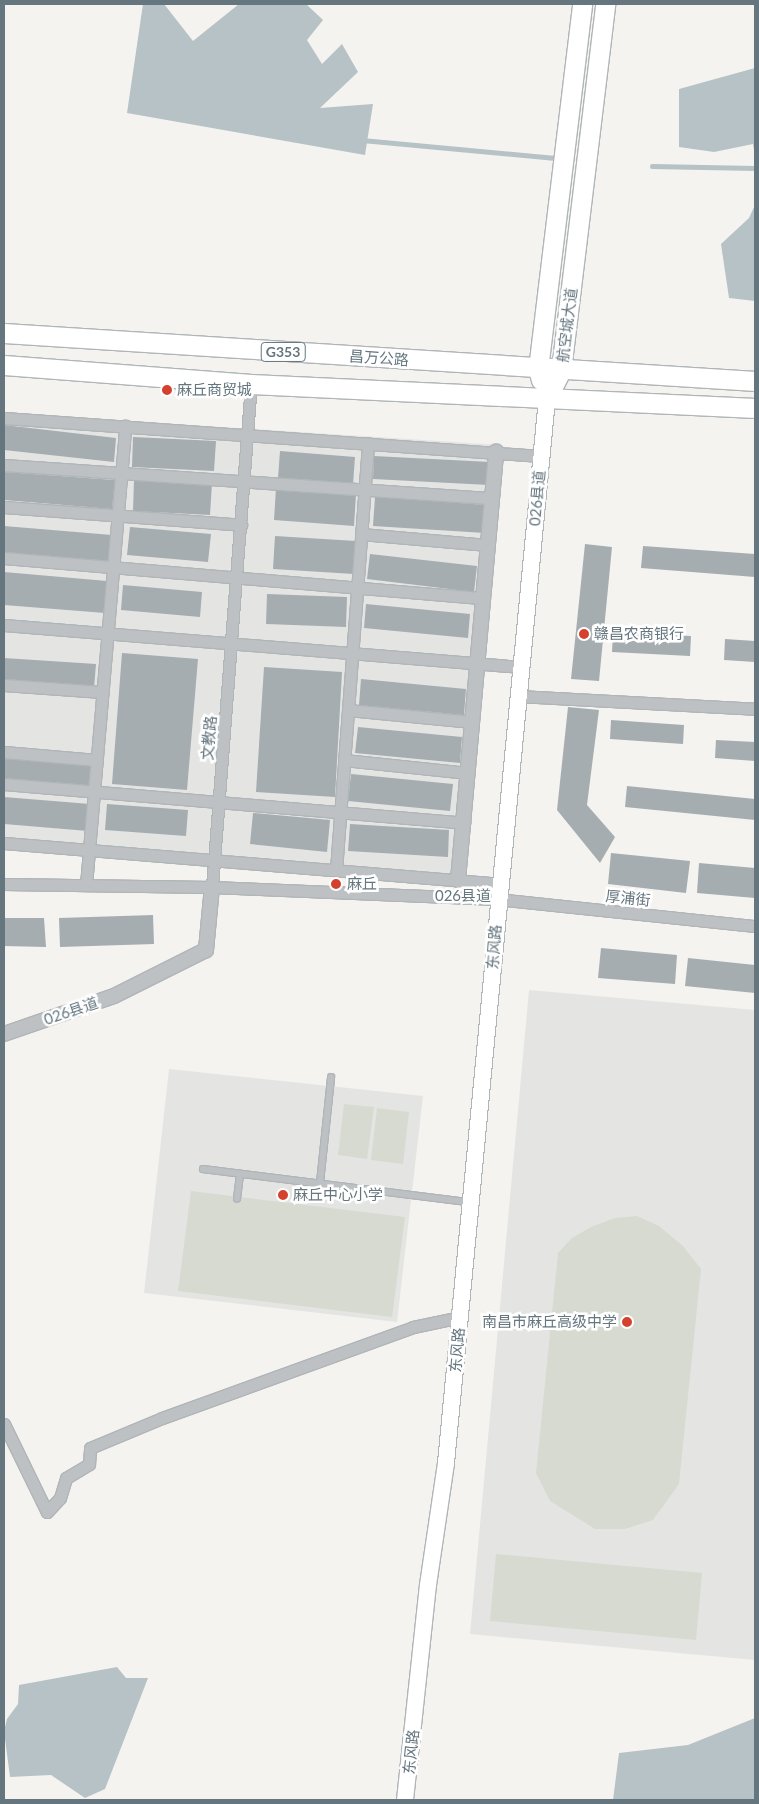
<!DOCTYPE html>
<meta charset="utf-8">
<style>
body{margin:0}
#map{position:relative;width:759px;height:1804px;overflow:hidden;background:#f4f3f0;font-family:Lato,"Noto Sans SC",sans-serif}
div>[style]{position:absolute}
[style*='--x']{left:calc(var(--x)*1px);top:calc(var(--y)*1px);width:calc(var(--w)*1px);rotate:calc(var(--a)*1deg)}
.built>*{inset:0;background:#e4e5e3}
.green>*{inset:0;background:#d6dad1}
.water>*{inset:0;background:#b6c2c5}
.stream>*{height:4.5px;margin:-2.25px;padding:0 2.25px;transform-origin:2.25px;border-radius:2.25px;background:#b6c2c5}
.building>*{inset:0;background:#a5adb1}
.roads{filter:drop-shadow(1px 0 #b0b5b8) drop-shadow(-1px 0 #b0b5b8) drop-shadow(0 1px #b0b5b8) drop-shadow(0 -1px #b0b5b8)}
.service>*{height:5.5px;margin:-2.75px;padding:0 2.75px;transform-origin:2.75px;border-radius:2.75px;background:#bdc1c4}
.minor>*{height:11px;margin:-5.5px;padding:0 5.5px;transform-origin:5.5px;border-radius:5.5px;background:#bdc1c4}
.tertiary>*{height:14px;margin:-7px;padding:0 7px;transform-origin:7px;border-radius:7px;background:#bdc1c4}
.secondary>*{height:16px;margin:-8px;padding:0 8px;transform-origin:8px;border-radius:8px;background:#fff}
.trunk>*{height:19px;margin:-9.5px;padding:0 9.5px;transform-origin:9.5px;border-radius:9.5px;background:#fff}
.dots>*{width:14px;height:14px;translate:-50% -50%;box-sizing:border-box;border:2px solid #fff;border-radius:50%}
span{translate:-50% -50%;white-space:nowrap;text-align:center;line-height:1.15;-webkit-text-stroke:5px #fff;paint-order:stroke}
.shield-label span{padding:1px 4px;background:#fff;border:1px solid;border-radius:4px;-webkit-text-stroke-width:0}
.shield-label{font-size:14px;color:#65767f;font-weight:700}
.street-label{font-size:15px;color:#65767f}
.poi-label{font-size:15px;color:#65767f}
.left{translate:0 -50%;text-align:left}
.right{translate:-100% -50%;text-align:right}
.frame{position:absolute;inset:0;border:5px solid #65767f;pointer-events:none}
</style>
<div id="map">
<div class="built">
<i style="clip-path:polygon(4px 413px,501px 445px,451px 874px,4px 838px)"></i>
<i style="clip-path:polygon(529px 990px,755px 1010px,755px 1660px,470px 1634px)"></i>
<i style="clip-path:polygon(169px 1069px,423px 1096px,397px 1322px,144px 1293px)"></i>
</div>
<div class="green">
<i style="clip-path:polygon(344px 1104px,374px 1107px,367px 1159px,338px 1155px)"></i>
<i style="clip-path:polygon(377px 1108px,409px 1112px,403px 1164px,371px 1160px)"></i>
<i style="clip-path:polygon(191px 1191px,405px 1217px,392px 1317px,178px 1291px)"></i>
<i style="clip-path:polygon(637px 1216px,659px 1226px,683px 1246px,701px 1269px,679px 1484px,653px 1520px,625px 1529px,595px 1529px,550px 1501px,536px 1473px,558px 1253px,572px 1238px,591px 1227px,615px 1218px)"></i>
<i style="clip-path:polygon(496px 1554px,702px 1573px,696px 1640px,490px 1621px)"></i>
</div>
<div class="water">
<i style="clip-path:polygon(143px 4px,164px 4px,193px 41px,239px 4px,306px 4px,323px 20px,307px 40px,322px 64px,342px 44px,358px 72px,320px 108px,373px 104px,365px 155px,127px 113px)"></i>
<i style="clip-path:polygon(755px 68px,755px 156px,753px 144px,714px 152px,679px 147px,679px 89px)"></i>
<i style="clip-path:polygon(755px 205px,755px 301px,729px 298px,721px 244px,749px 218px)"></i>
<i style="clip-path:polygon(117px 1667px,126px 1678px,148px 1678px,105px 1789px,85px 1798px,51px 1775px,10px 1777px,4px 1731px,7px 1719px,18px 1704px,19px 1685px)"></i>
<i style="clip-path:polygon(755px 1718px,755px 1800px,613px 1800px,619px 1753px,688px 1745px)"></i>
</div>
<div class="stream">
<i style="--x:362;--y:140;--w:194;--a:5.3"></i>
<i style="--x:652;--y:166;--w:103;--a:1.1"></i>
</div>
<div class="building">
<i style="clip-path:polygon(4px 425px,116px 438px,114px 462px,4px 450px)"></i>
<i style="clip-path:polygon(133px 437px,216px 441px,214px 471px,132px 467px)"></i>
<i style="clip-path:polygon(280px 451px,355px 457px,353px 484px,278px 478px)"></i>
<i style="clip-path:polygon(374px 456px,490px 462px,489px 485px,373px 479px)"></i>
<i style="clip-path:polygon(4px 472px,115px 480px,112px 509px,4px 500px)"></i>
<i style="clip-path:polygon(134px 479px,212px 483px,210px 515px,133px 511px)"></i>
<i style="clip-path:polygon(276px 488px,356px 494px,354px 526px,274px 520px)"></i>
<i style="clip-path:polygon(375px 497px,487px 505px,485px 533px,373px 526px)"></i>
<i style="clip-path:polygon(4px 526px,112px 535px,109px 563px,4px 554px)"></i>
<i style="clip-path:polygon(130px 527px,211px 534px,208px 562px,127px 555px)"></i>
<i style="clip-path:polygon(275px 536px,356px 541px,354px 574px,273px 569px)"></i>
<i style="clip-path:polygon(585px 544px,612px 547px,599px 681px,571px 679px)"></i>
<i style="clip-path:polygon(643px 546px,755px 554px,755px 577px,641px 568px)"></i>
<i style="clip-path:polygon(370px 554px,477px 566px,474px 592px,367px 579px)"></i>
<i style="clip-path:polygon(4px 572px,107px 581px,105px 613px,4px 605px)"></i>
<i style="clip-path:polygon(123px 585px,202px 592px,200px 617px,121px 610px)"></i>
<i style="clip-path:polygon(267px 594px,347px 597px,346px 627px,266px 624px)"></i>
<i style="clip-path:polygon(366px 604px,470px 614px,468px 638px,364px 628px)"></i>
<i style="clip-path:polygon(613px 632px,691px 636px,690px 656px,612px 652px)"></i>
<i style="clip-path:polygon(725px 639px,755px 641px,755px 662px,724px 660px)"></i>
<i style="clip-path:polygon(122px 653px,198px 659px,187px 790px,112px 784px)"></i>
<i style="clip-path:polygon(4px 658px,96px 664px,94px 688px,4px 682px)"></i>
<i style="clip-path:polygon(264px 667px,342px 672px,335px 797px,256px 792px)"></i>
<i style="clip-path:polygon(361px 679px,466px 689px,464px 715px,359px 705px)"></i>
<i style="clip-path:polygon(568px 707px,599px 710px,587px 805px,615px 837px,600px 863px,557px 810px)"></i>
<i style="clip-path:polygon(611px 720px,684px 725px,683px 744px,610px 739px)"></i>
<i style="clip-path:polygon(358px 727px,462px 737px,460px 763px,355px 753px)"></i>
<i style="clip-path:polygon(716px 740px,755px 742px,755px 761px,715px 758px)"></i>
<i style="clip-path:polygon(4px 754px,91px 761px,89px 786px,4px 779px)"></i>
<i style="clip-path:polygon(351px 774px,453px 784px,450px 811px,348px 801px)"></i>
<i style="clip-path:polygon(627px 786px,755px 799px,755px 820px,625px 807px)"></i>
<i style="clip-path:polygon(4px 797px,90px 804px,88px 831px,4px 824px)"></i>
<i style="clip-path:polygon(107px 804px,188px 810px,186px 836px,105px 830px)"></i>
<i style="clip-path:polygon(253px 813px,330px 820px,327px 852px,250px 844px)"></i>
<i style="clip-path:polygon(350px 824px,449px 830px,448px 857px,348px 851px)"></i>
<i style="clip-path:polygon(611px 853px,690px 861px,686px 893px,608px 884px)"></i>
<i style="clip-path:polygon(699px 863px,755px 868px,755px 898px,697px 893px)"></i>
<i style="clip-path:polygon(153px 915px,154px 944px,60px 947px,59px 918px)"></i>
<i style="clip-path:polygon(4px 918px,44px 918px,46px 947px,4px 946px)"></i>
<i style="clip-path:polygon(601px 948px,677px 955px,675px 984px,598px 978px)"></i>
<i style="clip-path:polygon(688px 958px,755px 965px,755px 993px,685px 986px)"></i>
</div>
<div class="roads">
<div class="service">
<i style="--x:203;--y:1169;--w:268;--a:7.1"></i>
<i style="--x:320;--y:1183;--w:106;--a:-84"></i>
<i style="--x:237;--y:1199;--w:25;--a:-83"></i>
</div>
<div class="minor">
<i style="--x:4;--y:418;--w:538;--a:4.05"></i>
<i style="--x:4;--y:465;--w:489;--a:3.9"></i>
<i style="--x:4;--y:507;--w:238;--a:4.3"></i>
<i style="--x:361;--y:534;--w:127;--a:5"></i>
<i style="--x:4;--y:558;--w:481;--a:4.8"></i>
<i style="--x:4;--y:625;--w:519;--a:4.64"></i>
<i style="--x:4;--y:685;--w:98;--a:4.1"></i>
<i style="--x:518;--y:696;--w:237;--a:3.1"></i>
<i style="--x:348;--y:710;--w:125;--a:5.5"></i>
<i style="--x:4;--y:752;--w:93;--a:4.9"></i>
<i style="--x:344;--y:760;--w:125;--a:6"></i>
<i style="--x:4;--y:784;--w:462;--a:4.8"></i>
<i style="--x:4;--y:843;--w:497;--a:4.7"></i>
<i style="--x:336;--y:870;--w:428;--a:-85.7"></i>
<i style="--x:4;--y:884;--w:208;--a:0.8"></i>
<i style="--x:212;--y:887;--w:505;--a:-85.57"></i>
<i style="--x:86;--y:885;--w:461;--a:-85.1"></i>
<i style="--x:212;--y:887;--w:285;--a:2.4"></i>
<i style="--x:497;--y:899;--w:259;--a:6"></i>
<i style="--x:4;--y:1424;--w:98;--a:64"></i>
<i style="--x:47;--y:1512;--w:19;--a:-47"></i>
<i style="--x:60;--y:1498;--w:21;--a:-73"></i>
<i style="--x:66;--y:1478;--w:27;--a:-31"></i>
<i style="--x:89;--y:1464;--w:16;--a:-86"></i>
<i style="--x:90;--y:1448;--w:78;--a:-22.6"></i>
<i style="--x:162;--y:1418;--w:267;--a:-19.9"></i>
<i style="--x:413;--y:1327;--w:48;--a:-12"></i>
</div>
<div class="tertiary">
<i style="--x:458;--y:880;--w:430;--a:-84.9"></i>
<i style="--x:4;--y:1034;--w:116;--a:-19.1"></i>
<i style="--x:114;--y:996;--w:103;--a:-26.6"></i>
<i style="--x:206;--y:950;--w:63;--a:-84.6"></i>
</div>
<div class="secondary">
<i style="--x:405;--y:1800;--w:216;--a:-83.9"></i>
<i style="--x:428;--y:1585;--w:123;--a:-81.6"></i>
<i style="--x:446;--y:1463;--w:1070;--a:-84.58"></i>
</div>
<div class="trunk">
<i style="--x:4;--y:333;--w:753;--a:3.66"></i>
<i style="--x:4;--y:365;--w:248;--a:4.4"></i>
<i style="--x:251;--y:384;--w:505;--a:2.73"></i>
<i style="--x:541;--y:380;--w:11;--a:-105"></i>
<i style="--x:538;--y:369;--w:368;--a:-83.1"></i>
<i style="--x:547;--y:398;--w:31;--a:-63"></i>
<i style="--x:561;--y:370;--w:369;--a:-83.1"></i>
</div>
</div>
<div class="dots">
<i style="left:167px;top:390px;background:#d4412f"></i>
<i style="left:584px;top:634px;background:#d4412f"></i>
<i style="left:336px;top:884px;background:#d4412f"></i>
<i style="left:283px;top:1195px;background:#d4412f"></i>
<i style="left:627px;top:1322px;background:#d4412f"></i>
</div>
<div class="shield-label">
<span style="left:283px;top:352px">G353</span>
</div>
<div class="street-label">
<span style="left:567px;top:325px;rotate:-83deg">航空城大道</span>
<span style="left:379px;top:358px;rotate:4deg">昌万公路</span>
<span style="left:537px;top:498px;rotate:-85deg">026县道</span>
<span style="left:209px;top:738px;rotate:-85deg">文教路</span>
<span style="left:463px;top:896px">026县道</span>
<span style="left:628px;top:898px;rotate:6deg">厚浦街</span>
<span style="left:494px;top:947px;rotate:-86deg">东风路</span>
<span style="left:71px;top:1011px;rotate:-19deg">026县道</span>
<span style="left:457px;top:1350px;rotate:-85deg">东风路</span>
<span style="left:411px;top:1752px;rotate:-84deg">东风路</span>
</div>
<div class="poi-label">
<span class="left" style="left:177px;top:390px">麻丘商贸城</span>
<span class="left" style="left:594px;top:634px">赣昌农商银行</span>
<span class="left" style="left:347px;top:884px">麻丘</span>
<span class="left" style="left:293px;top:1195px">麻丘中心小学</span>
<span class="right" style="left:617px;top:1322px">南昌市麻丘高级中学</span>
</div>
<div class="frame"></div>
</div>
